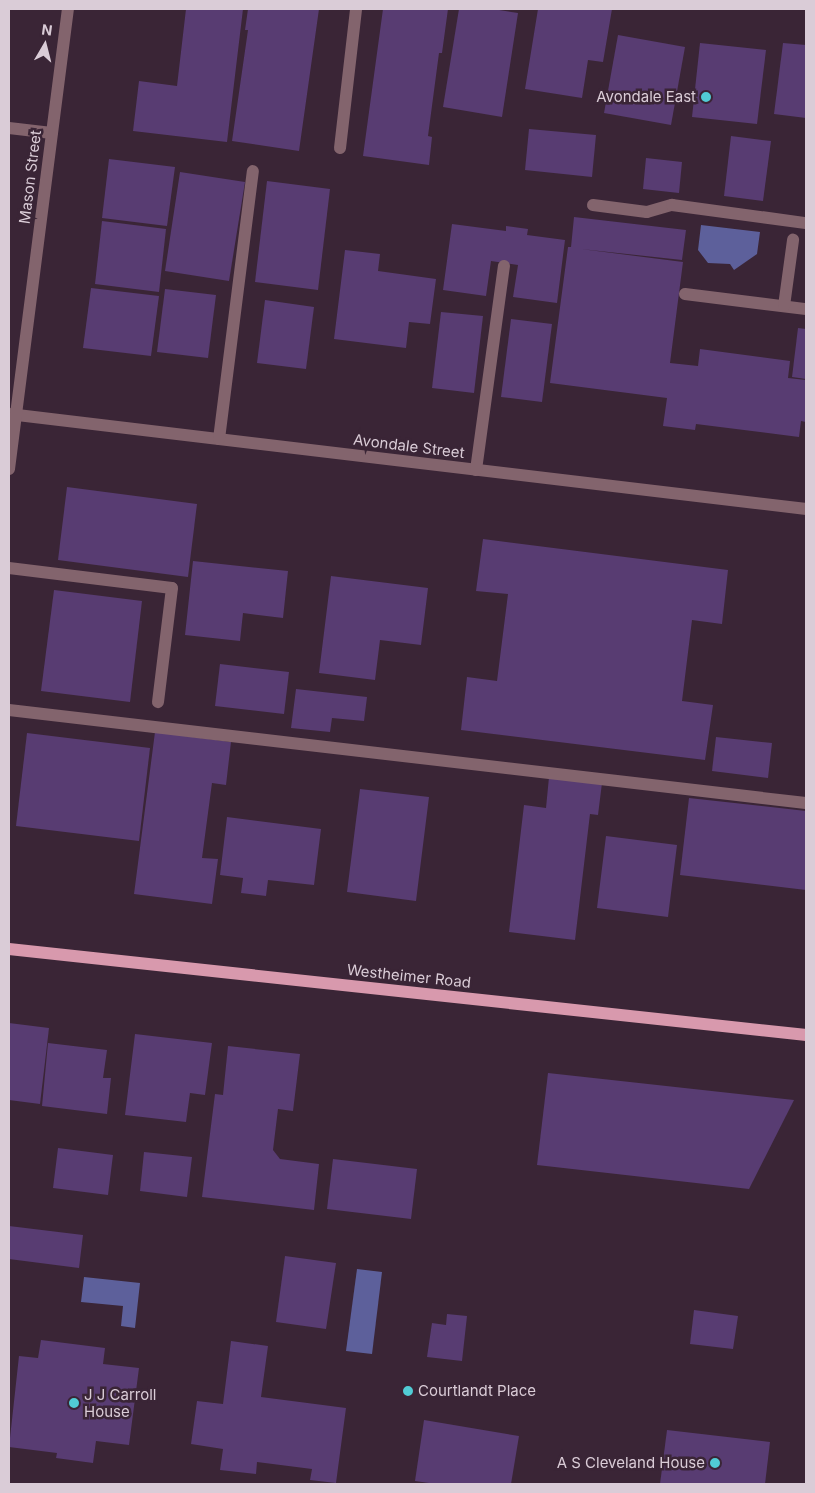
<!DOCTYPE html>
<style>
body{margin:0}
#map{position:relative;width:815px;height:1493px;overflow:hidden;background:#3a2536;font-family:Inter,sans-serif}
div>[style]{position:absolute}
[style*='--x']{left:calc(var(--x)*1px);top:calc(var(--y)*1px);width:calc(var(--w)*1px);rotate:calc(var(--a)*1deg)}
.water>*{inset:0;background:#5d609b}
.building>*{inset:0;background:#583c72}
.minor>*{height:12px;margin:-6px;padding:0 6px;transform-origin:6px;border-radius:6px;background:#83646d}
.major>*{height:12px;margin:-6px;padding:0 6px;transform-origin:6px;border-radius:6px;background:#d899ad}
.dots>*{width:14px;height:14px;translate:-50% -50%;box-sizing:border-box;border:2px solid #3a2536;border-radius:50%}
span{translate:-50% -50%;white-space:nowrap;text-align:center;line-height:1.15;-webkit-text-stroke:5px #3a2536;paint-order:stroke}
.poi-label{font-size:15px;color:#daccd7}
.right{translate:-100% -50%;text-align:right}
.left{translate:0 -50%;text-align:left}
.street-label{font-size:15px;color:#daccd7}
.frame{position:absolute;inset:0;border:10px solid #daccd7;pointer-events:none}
.north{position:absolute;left:20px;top:20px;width:50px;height:50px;-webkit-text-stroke:4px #3a2536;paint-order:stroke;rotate:8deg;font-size:14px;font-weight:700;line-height:20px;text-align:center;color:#daccd7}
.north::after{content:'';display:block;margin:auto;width:18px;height:22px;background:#daccd7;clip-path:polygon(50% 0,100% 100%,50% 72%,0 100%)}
</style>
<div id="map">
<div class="water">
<i style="clip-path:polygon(701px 225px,760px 232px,757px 254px,734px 270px,730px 264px,708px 263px,698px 250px)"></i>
<i style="clip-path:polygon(357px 1269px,382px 1272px,372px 1354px,346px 1351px)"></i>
<i style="clip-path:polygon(84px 1277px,140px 1283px,135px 1328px,121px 1326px,123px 1306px,81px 1302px)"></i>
</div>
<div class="building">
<i style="clip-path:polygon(186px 9px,243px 9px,227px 142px,133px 131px,139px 81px,177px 86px)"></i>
<i style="clip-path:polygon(248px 9px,319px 9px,299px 151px,232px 141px,248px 30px,245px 30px)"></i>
<i style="clip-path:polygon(383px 9px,448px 9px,442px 53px,439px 53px,428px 136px,432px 137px,429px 165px,363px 156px)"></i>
<i style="clip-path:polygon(459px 9px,493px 9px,518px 13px,502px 117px,443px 107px)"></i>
<i style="clip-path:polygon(538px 9px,612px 9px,603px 62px,588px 60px,582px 98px,525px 89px)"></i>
<i style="clip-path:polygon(618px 35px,685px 47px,671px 125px,604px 113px)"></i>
<i style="clip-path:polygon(700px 43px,766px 50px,757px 124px,692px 117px)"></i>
<i style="clip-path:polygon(783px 43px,806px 45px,806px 118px,774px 114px)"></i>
<i style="clip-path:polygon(529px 129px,596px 135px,592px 177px,525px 170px)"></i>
<i style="clip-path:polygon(731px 136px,771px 141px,763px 201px,724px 196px)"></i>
<i style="clip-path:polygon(646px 158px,682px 162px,679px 193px,643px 189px)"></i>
<i style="clip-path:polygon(109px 159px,175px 167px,167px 226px,102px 218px)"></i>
<i style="clip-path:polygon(180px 172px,245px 182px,229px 281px,165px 271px)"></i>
<i style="clip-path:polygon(267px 181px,330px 189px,318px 290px,255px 282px)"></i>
<i style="clip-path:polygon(574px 217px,686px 230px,682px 260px,581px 249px,683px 262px,670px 363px,698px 366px,700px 349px,790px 361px,788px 378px,806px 380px,806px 422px,801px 421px,799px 437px,696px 424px,695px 430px,663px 426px,667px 398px,550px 383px,568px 247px,571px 247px)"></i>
<i style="clip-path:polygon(102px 221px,166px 229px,159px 292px,95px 284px)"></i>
<i style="clip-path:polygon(452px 224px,506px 231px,506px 226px,528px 229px,527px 235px,565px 240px,557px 303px,513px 297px,518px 265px,491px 261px,486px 296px,443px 290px)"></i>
<i style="clip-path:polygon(345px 250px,380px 254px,378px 271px,436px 279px,430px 324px,409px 322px,406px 348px,334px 339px)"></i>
<i style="clip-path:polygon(91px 288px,159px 296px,151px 356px,83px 348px)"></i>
<i style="clip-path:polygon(165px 289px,216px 295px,208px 358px,157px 352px)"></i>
<i style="clip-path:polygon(265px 300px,314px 307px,306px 369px,257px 363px)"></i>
<i style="clip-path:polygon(441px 312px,483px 316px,474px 393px,432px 388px)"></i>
<i style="clip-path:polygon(511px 319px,552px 324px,542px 402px,501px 397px)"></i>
<i style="clip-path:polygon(798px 328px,806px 329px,806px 379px,792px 377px)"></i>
<i style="clip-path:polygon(67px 487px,197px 504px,188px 577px,58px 560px)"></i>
<i style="clip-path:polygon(483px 539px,728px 570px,722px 624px,692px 620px,682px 701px,713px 705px,705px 760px,461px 730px,467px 677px,497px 681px,508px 594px,476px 591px)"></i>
<i style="clip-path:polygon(193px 561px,288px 571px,283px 618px,243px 613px,240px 641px,185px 635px)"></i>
<i style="clip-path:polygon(331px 576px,428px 588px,421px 645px,380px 640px,375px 680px,319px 673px)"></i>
<i style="clip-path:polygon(54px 590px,142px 601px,130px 702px,41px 691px)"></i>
<i style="clip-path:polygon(220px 664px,289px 672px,284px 714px,215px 706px)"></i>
<i style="clip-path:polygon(296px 689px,367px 697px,364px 721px,332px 718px,330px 732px,291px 728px)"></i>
<i style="clip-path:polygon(155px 732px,231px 742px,226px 785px,212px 783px,202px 858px,218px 859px,212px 904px,134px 894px)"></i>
<i style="clip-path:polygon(27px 733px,150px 748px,139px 841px,16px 826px)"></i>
<i style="clip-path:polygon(716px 737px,772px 743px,768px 778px,712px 771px)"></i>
<i style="clip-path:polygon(549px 777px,602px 783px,598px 815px,590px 814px,575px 940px,509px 932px,524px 805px,546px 808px)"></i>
<i style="clip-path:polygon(360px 789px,429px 797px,416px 901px,347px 892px)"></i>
<i style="clip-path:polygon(689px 798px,806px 811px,806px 890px,680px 875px)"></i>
<i style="clip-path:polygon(227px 817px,321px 829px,314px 885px,268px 880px,266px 896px,241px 893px,243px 878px,220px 875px)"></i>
<i style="clip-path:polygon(606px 836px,677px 845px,668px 917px,597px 908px)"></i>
<i style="clip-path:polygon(9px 1023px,49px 1028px,40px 1104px,9px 1100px)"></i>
<i style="clip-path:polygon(135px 1034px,212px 1043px,205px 1095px,190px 1093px,186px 1122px,125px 1115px)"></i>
<i style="clip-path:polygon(48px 1043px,107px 1050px,103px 1078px,111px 1078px,107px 1114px,42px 1106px)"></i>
<i style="clip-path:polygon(228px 1046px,300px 1054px,293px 1111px,278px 1109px,273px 1150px,280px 1159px,319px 1164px,314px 1210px,202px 1197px,215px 1094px,223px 1095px)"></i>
<i style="clip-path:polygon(548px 1073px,794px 1100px,749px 1189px,537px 1165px)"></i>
<i style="clip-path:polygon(58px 1148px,113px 1155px,108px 1195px,53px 1188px)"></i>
<i style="clip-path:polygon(144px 1152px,192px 1157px,187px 1197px,140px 1191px)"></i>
<i style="clip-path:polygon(333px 1159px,417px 1169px,411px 1219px,327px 1209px)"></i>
<i style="clip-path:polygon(9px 1226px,83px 1235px,79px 1268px,9px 1259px)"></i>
<i style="clip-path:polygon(285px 1256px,336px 1263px,326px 1329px,276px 1322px)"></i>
<i style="clip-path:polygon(694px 1310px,738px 1316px,733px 1349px,690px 1344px)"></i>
<i style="clip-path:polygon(447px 1314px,467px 1316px,462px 1361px,427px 1357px,432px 1323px,446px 1325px)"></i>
<i style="clip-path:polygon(41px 1340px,105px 1348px,103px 1364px,139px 1368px,129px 1445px,96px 1441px,93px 1463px,56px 1458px,57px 1453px,9px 1447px,19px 1356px,38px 1358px)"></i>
<i style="clip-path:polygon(231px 1341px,268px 1346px,261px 1397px,346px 1408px,336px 1483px,310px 1480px,312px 1469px,257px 1462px,256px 1474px,220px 1470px,223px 1449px,191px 1444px,197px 1401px,223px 1404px)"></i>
<i style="clip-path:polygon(424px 1420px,519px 1436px,511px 1484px,436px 1484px,415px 1481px)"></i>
<i style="clip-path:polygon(667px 1430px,770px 1442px,765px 1484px,660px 1484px)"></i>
</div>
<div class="minor">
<i style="--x:9;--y:128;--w:43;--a:6.6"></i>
<i style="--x:340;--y:148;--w:140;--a:-83.4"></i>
<i style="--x:593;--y:205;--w:54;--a:7.4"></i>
<i style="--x:647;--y:212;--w:26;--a:-16"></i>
<i style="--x:672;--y:205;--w:135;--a:7.7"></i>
<i style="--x:685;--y:294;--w:122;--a:7.1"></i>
<i style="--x:784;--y:306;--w:67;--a:-82.2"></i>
<i style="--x:9;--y:414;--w:803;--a:6.8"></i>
<i style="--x:219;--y:439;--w:270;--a:-82.8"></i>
<i style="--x:9;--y:469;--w:464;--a:-82.7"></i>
<i style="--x:476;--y:470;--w:206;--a:-82.2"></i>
<i style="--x:9;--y:568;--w:164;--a:7"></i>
<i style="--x:172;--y:588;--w:115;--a:97"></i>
<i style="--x:9;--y:710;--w:802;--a:6.66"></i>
</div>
<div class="major">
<i style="--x:9;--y:949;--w:802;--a:6.16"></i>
</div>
<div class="dots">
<i style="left:706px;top:97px;background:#51ccd5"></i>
<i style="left:408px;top:1391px;background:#51ccd5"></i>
<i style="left:74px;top:1403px;background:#51ccd5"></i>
<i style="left:715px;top:1463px;background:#51ccd5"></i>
</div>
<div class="poi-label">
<span class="right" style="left:696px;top:97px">Avondale East</span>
<span class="left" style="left:418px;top:1391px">Courtlandt Place</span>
<span class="left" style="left:84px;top:1403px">J J Carroll<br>House</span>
<span class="right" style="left:705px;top:1463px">A S Cleveland House</span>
</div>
<div class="street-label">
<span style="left:30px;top:177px;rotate:-83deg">Mason Street</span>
<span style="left:409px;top:446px;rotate:7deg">Avondale Street</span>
<span style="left:409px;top:976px;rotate:6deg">Westheimer Road</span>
</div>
<div class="frame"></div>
<div class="north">N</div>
</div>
